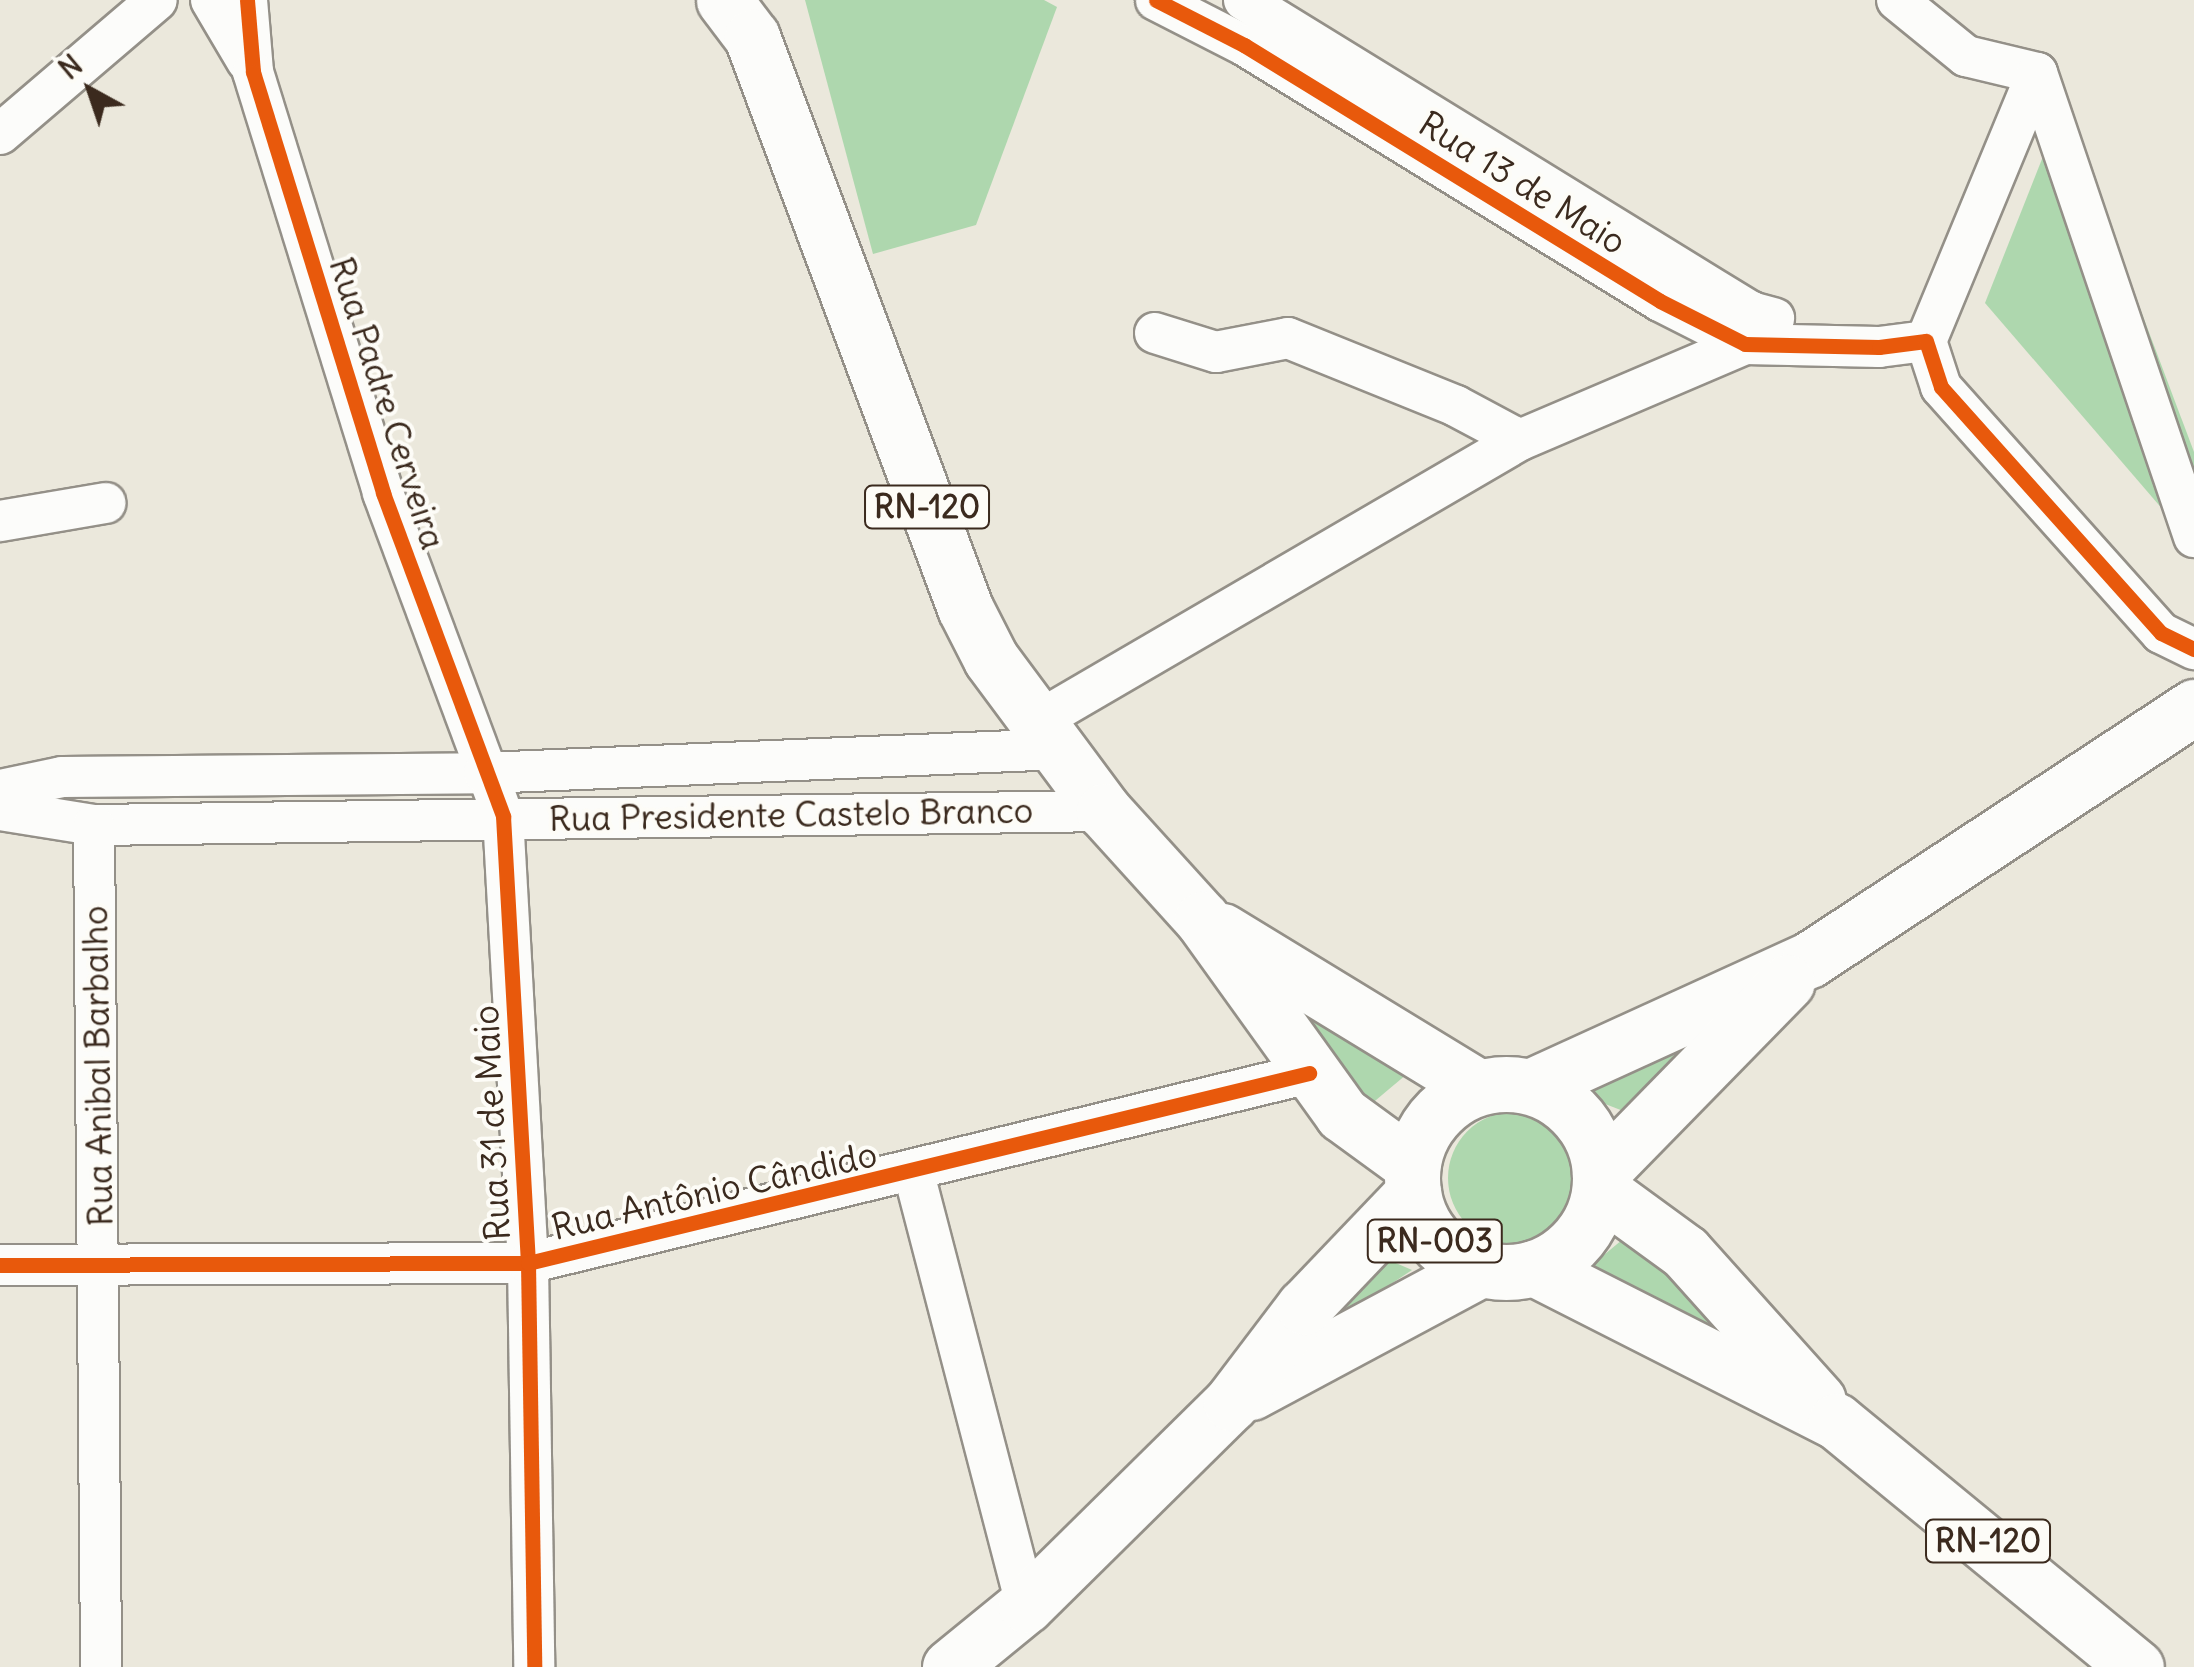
<!DOCTYPE html>
<meta charset="utf-8">
<style>
body{margin:0}
#map{position:relative;width:2194px;height:1667px;overflow:hidden;background:#ebe8dc;font-family:Delius,sans-serif}
div>[style]{position:absolute}
[style*='--x']{left:calc(var(--x)*1px);top:calc(var(--y)*1px);width:calc(var(--w)*1px);rotate:calc(var(--a)*1deg)}
.green>*{inset:0;background:#aed7ae}
.round{border-radius:50%}
.roads{filter:drop-shadow(2px 0 #949088) drop-shadow(-2px 0 #949088) drop-shadow(0 2px #949088) drop-shadow(0 -2px #949088)}
.minor>*{height:40px;margin:-20px;padding:0 20px;transform-origin:20px;border-radius:20px;background:#fcfcfa}
.secondary>*{height:55px;margin:-27.5px;padding:0 27.5px;transform-origin:27.5px;border-radius:27.5px;background:#fcfcfa}
.primary>*{height:55px;margin:-27.5px;padding:0 27.5px;transform-origin:27.5px;border-radius:27.5px;background:#fcfcfa}
.primary>.ring{margin:-27.5px;padding:0;box-sizing:content-box;background:none;border:55px solid #fcfcfa;border-radius:50%}
.cycleway>*{height:15px;margin:-7.5px;padding:0 7.5px;transform-origin:7.5px;border-radius:7.5px;background:#e8590c}
span{translate:-50% -50%;white-space:nowrap;text-align:center;line-height:1.15;-webkit-text-stroke:8px #fdfcf7;paint-order:stroke}
.shield-label span{padding:2px 8px;background:#fdfcf7;border:2px solid;border-radius:8px;-webkit-text-stroke-width:0}
.shield-label{font-size:32px;color:#3b2a1e;font-weight:700}
.street-label{font-size:35px;color:#3b2a1e}
.north{position:absolute;left:40px;top:40px;width:100px;height:100px;-webkit-text-stroke:8px #fdfcf7;paint-order:stroke;rotate:320deg;font-size:28px;font-weight:700;line-height:40px;text-align:center;color:#3b2a1e}
.north::after{content:'';display:block;margin:auto;width:35px;height:45px;background:#3b2a1e;clip-path:polygon(50% 0,100% 100%,50% 72%,0 100%)}
</style>
<div id="map">
<div class="green">
<i style="clip-path:polygon(805px 0,1044px 0,1057px 7px,976px 225px,873px 254px)"></i>
<i style="clip-path:polygon(2044px 154px,2085px 162px,2194px 452px,2194px 524px,2183px 533px,1985px 303px)"></i>
<i style="clip-path:polygon(1242px 958px,1407px 1074px,1357px 1116px)"></i>
<i style="clip-path:polygon(1740px 1007px,1636px 1116px,1572px 1091px)"></i>
<i class="round" style="left:1448px;top:1112px;width:132px;height:132px"></i>
<i style="clip-path:polygon(1634px 1230px,1753px 1360px,1587px 1269px)"></i>
<i style="clip-path:polygon(1368px 1251px,1412px 1270px,1271px 1364px)"></i>
</div>
<div class="roads">
<div class="minor">
<i style="--x:211;--y:0;--w:71;--a:59.5"></i>
<i style="--x:247;--y:0;--w:72;--a:85.2"></i>
<i style="--x:253;--y:72;--w:441;--a:72.8"></i>
<i style="--x:383;--y:493;--w:345;--a:69.6"></i>
<i style="--x:503;--y:816;--w:448;--a:86.8"></i>
<i style="--x:528;--y:1263;--w:404;--a:89.1"></i>
<i style="--x:1156;--y:0;--w:99;--a:27.1"></i>
<i style="--x:1244;--y:45;--w:488;--a:31.6"></i>
<i style="--x:1660;--y:301;--w:95;--a:26.8"></i>
<i style="--x:1745;--y:344;--w:134;--a:1.3"></i>
<i style="--x:1879;--y:347;--w:47;--a:-7.3"></i>
<i style="--x:1926;--y:341;--w:48;--a:71.9"></i>
<i style="--x:1941;--y:387;--w:330;--a:48.2"></i>
<i style="--x:2161;--y:633;--w:37;--a:26"></i>
<i style="--x:1244;--y:0;--w:595;--a:31.61"></i>
<i style="--x:1751;--y:312;--w:24;--a:15"></i>
<i style="--x:1897;--y:0;--w:89;--a:39.1"></i>
<i style="--x:1966;--y:56;--w:73;--a:13.5"></i>
<i style="--x:2037;--y:73;--w:490;--a:71.3"></i>
<i style="--x:0;--y:134;--w:206;--a:-40.5"></i>
<i style="--x:1155;--y:333;--w:64;--a:17.3"></i>
<i style="--x:1216;--y:352;--w:73;--a:-11"></i>
<i style="--x:1288;--y:338;--w:181;--a:22"></i>
<i style="--x:1456;--y:406;--w:72;--a:28"></i>
<i style="--x:1926;--y:341;--w:290;--a:-67.5"></i>
<i style="--x:0;--y:521;--w:107;--a:-9.7"></i>
<i style="--x:1038;--y:721;--w:558;--a:-30.24"></i>
<i style="--x:1520;--y:440;--w:245;--a:-23.1"></i>
<i style="--x:1745;--y:344;--w:33;--a:-79"></i>
<i style="--x:0;--y:790;--w:63;--a:-11.8"></i>
<i style="--x:62;--y:777;--w:422;--a:-0.5"></i>
<i style="--x:484;--y:773;--w:578;--a:-2.38"></i>
<i style="--x:0;--y:810;--w:95;--a:9.1"></i>
<i style="--x:94;--y:825;--w:1010;--a:-0.79"></i>
<i style="--x:94;--y:825;--w:842;--a:89.52"></i>
<i style="--x:914;--y:1174;--w:445;--a:75.4"></i>
<i style="--x:0;--y:1265;--w:528;--a:-0.22"></i>
<i style="--x:528;--y:1263;--w:804;--a:-13.67"></i>
</div>
<div class="secondary">
<i style="--x:1532;--y:1086;--w:304;--a:-24.5"></i>
<i style="--x:1809;--y:960;--w:461;--a:-33.3"></i>
<i style="--x:1600;--y:1173;--w:267;--a:-45.6"></i>
<i style="--x:1251;--y:1392;--w:260;--a:-28.2"></i>
<i style="--x:950;--y:1667;--w:98;--a:-39.2"></i>
<i style="--x:1026;--y:1605;--w:288;--a:-44.6"></i>
<i style="--x:1231;--y:1403;--w:121;--a:-52.8"></i>
<i style="--x:1304;--y:1307;--w:158;--a:-46.3"></i>
</div>
<div class="primary">
<i style="--x:724;--y:0;--w:46;--a:52.9"></i>
<i style="--x:752;--y:37;--w:609;--a:69.54"></i>
<i style="--x:965;--y:608;--w:57;--a:63"></i>
<i style="--x:991;--y:659;--w:189;--a:53.4"></i>
<i style="--x:1104;--y:811;--w:146;--a:47.8"></i>
<i style="--x:1202;--y:919;--w:240;--a:54.3"></i>
<i style="--x:1342;--y:1114;--w:87;--a:36.1"></i>
<i style="--x:1222;--y:931;--w:300;--a:31.4"></i>
<i class="ring" style="left:1412px;top:1084px;width:133px;height:133px"></i>
<i style="--x:1600;--y:1190;--w:105;--a:36.1"></i>
<i style="--x:1685;--y:1252;--w:199;--a:48.1"></i>
<i style="--x:1534;--y:1268;--w:339;--a:26.9"></i>
<i style="--x:1836;--y:1421;--w:388;--a:39.4"></i>
</div>
</div>
<div class="cycleway">
<i style="--x:247;--y:0;--w:72;--a:85.2"></i>
<i style="--x:253;--y:72;--w:441;--a:72.8"></i>
<i style="--x:383;--y:493;--w:345;--a:69.6"></i>
<i style="--x:503;--y:816;--w:448;--a:86.8"></i>
<i style="--x:528;--y:1263;--w:404;--a:89.1"></i>
<i style="--x:1156;--y:0;--w:99;--a:27.1"></i>
<i style="--x:1244;--y:45;--w:488;--a:31.6"></i>
<i style="--x:1660;--y:301;--w:95;--a:26.8"></i>
<i style="--x:1745;--y:344;--w:134;--a:1.3"></i>
<i style="--x:1879;--y:347;--w:47;--a:-7.3"></i>
<i style="--x:1926;--y:341;--w:48;--a:71.9"></i>
<i style="--x:1941;--y:387;--w:330;--a:48.2"></i>
<i style="--x:2161;--y:633;--w:37;--a:26"></i>
<i style="--x:0;--y:1265;--w:528;--a:-0.22"></i>
<i style="--x:528;--y:1263;--w:804;--a:-13.67"></i>
</div>
<div class="shield-label">
<span style="left:927px;top:507px">RN-120</span>
<span style="left:1435px;top:1241px">RN-003</span>
<span style="left:1988px;top:1541px">RN-120</span>
</div>
<div class="street-label">
<span style="left:1523px;top:182px;rotate:32deg">Rua 13 de Maio</span>
<span style="left:388px;top:403px;rotate:72deg">Rua Padre Cerveira</span>
<span style="left:791px;top:814px;rotate:-1deg">Rua Presidente Castelo Branco</span>
<span style="left:97px;top:1066px;rotate:-91deg">Rua Anibal Barbalho</span>
<span style="left:491px;top:1123px;rotate:-93deg">Rua 31 de Maio</span>
<span style="left:714px;top:1190px;rotate:-13deg">Rua Antônio Cândido</span>
</div>
<div class="north">N</div>
</div>
